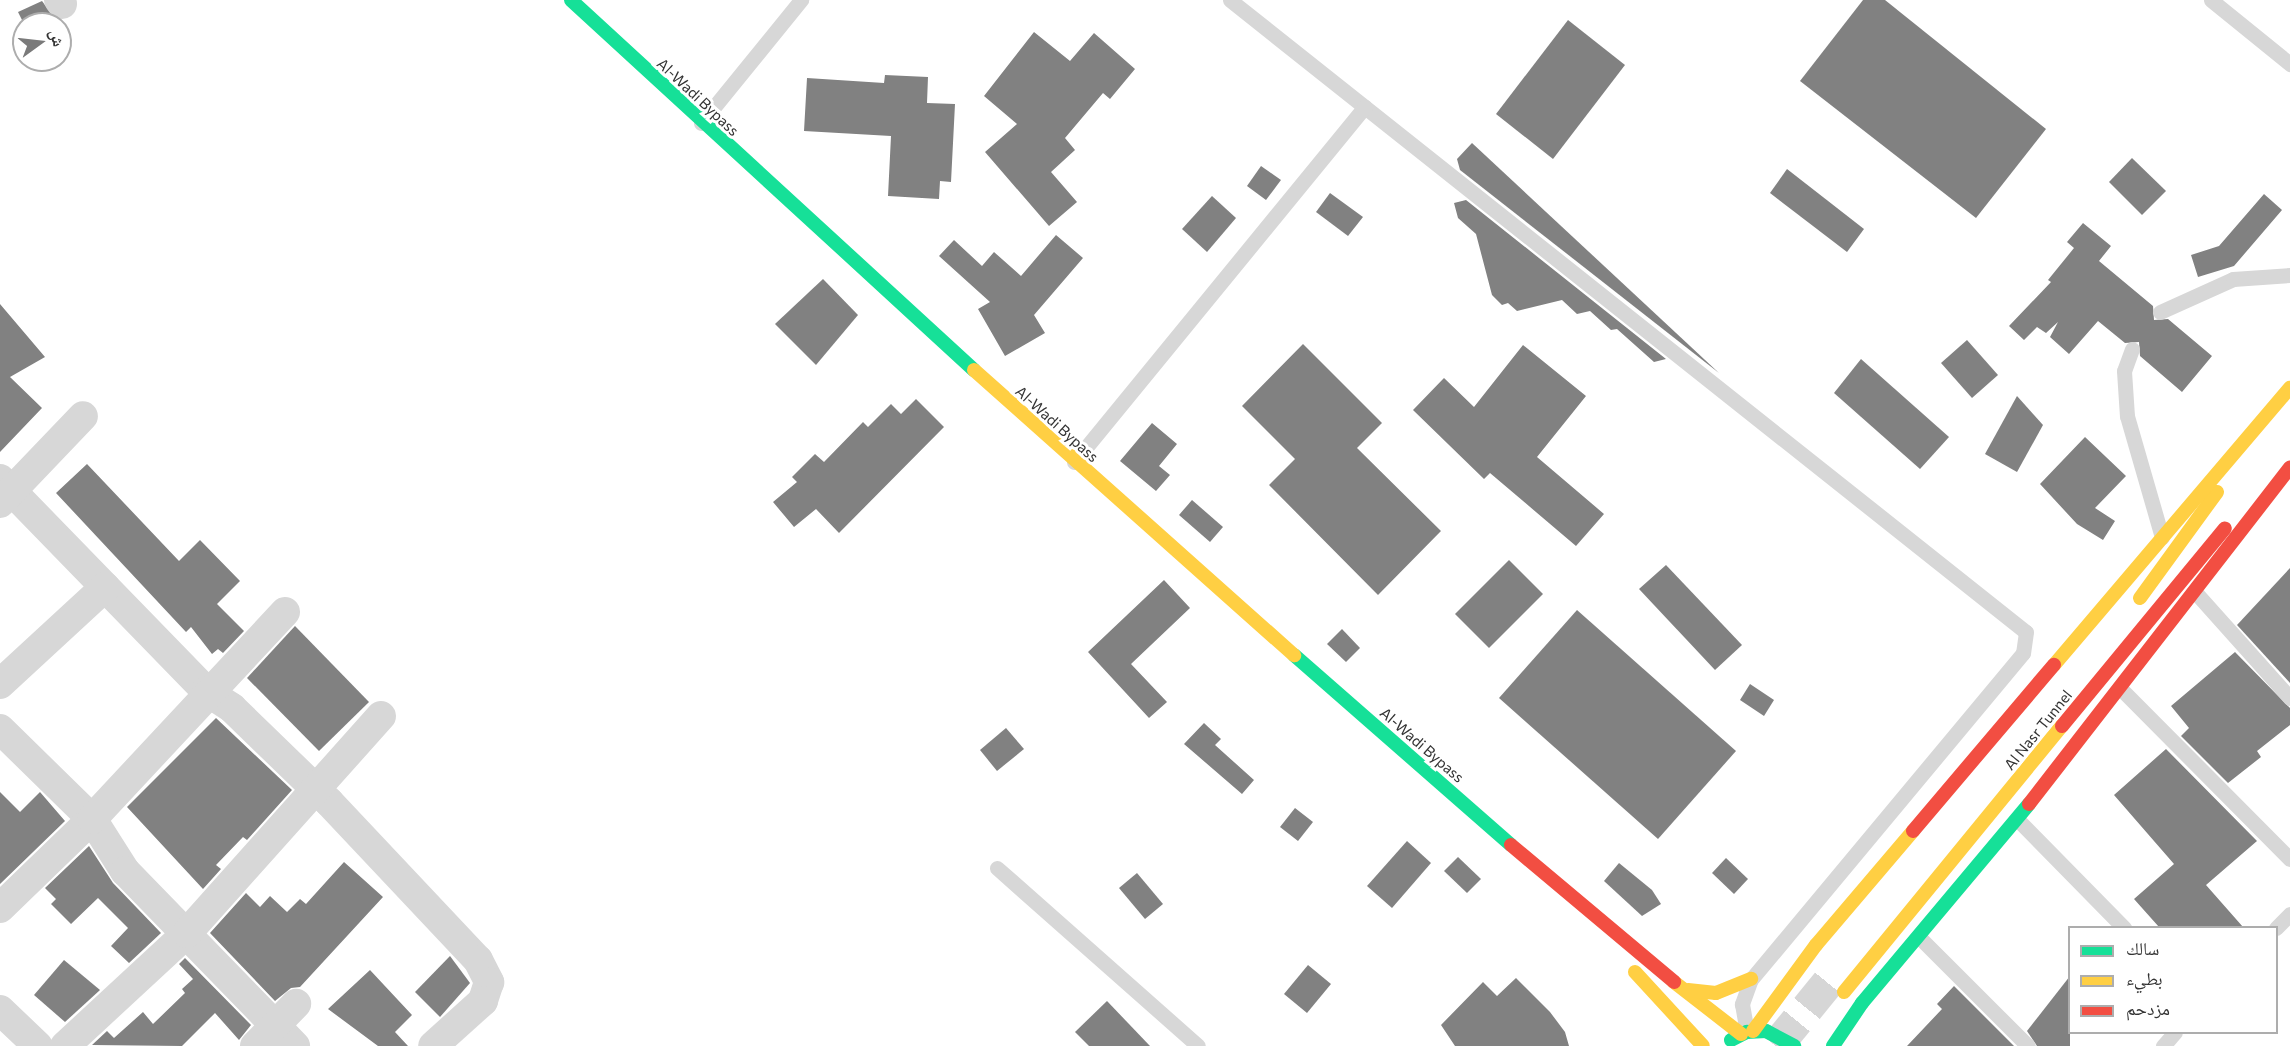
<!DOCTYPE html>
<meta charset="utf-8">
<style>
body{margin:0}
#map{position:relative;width:2290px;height:1046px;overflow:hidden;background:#fff;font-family:Commissioner,"Noto Naskh Arabic",sans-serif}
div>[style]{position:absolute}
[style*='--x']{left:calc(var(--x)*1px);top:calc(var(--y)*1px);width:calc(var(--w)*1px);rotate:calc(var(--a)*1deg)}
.building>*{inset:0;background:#818181}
.primary-tunnel>*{height:33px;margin-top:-16.5px;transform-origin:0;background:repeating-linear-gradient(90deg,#d6d6d6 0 33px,transparent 0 49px)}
.lane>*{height:15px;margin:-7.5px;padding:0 7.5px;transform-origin:7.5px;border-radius:7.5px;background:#d7d7d7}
.street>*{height:30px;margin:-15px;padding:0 15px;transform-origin:15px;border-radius:15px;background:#d7d7d7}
.fast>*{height:14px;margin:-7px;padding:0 7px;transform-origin:7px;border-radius:7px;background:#16e098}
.slow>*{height:14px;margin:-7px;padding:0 7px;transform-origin:7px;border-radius:7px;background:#ffcf43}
.jam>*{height:14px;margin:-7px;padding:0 7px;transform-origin:7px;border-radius:7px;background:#f24e42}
span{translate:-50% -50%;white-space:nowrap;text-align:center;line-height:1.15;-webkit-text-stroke:6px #fff;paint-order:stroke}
.street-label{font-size:15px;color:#333}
.legend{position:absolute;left:2068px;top:926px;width:210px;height:108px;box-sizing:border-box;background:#fff;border:2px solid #adadad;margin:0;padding:8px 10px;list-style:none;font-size:18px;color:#333}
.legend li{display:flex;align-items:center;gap:12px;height:30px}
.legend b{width:30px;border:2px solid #adadad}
.north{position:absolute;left:12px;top:12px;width:60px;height:60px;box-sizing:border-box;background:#fff;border:2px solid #adadad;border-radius:50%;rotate:75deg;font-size:16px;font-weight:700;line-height:24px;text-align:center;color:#333}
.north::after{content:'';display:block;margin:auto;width:21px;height:27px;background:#7a7a7a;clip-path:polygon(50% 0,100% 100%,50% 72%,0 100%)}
</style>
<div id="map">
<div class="building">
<i style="clip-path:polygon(1863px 0,1885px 0,2046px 129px,1976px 218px,1800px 81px)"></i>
<i style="clip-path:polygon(42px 1px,59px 24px,24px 24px,18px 12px)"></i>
<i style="clip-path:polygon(1568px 20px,1625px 65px,1553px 159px,1496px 114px)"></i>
<i style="clip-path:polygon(1034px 32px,1070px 61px,1094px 33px,1135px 69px,1110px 99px,1103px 93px,1065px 138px,1075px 150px,1051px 172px,1077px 202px,1049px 226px,985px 152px,1017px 124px,984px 96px)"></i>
<i style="clip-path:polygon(885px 75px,928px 77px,927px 103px,955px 104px,951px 182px,940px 181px,939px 199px,888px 196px,891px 136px,804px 131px,807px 78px,884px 83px)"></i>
<i style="clip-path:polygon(1472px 143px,1719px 373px,1460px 170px,1457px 159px)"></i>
<i style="clip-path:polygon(2132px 158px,2166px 191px,2142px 215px,2109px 182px)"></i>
<i style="clip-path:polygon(1261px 166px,1281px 180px,1266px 200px,1247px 186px)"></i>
<i style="clip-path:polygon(1787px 169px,1864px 229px,1847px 252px,1770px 193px)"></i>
<i style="clip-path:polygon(1330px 193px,1363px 217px,1348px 236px,1316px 212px)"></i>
<i style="clip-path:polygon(2264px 194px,2282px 210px,2234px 266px,2198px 277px,2191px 255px,2219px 246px)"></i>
<i style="clip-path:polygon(1212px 196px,1236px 218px,1207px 252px,1182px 229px)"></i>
<i style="clip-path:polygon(1466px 200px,1666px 359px,1654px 362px,1617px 329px,1611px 330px,1590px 311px,1577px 314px,1562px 300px,1517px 311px,1508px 303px,1502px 305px,1492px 295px,1476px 234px,1458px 218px,1454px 203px)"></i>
<i style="clip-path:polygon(2083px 223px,2111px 246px,2099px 261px,2153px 306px,2154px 320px,2168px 319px,2212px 356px,2182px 392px,2140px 356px,2139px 342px,2125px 343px,2098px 321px,2069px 354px,2050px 337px,2058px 322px,2046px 333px,2037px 327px,2024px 340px,2009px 326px,2051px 282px,2048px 280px,2074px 248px,2067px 242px)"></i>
<i style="clip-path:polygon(1056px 235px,1083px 258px,1034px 315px,1045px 333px,1005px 356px,978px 309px,990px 302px,939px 256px,954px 240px,982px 266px,994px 252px,1021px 276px)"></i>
<i style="clip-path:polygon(823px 279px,858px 315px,816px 365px,775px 324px)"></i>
<i style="clip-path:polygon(0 304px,45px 357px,10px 377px,42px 408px,0 452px)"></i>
<i style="clip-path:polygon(1967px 340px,1998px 375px,1972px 398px,1941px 363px)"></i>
<i style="clip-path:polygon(1303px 344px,1382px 423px,1357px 448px,1441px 531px,1378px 595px,1269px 485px,1295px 459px,1242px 406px)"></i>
<i style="clip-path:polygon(1523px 345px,1586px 396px,1537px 457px,1604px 514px,1576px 546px,1490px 473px,1484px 479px,1413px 410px,1444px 378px,1474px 407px)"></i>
<i style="clip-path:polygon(1861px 359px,1949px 437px,1920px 469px,1834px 393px)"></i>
<i style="clip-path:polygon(2017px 396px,2043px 425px,2017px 472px,1985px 454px)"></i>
<i style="clip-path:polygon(916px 399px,944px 427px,839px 533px,816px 509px,794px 527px,773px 502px,797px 482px,792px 477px,815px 454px,824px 462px,863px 422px,868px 427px,891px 404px,901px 414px)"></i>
<i style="clip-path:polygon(1152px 423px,1177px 444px,1159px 466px,1170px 475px,1156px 491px,1120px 461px)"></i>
<i style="clip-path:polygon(2085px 437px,2126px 476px,2095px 508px,2115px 521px,2103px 540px,2077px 524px,2040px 484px)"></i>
<i style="clip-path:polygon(87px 464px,179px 561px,200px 540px,240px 581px,217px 604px,244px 631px,223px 653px,218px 649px,212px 654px,191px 627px,186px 632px,56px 493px)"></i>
<i style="clip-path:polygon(1192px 500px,1223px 527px,1210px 542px,1179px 515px)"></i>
<i style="clip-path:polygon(1509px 560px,1543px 594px,1489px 648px,1455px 614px)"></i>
<i style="clip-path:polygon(1666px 565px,1742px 645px,1715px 670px,1639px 589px)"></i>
<i style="clip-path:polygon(2290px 568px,2290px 683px,2237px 625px)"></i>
<i style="clip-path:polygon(1164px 580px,1190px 608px,1131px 664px,1167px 702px,1149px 718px,1088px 652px)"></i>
<i style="clip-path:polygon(1577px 610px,1736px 751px,1658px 839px,1499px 698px)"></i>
<i style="clip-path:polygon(295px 626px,369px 702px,319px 751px,247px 678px)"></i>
<i style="clip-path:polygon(1342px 629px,1360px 648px,1346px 662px,1327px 644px)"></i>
<i style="clip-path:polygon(2235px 652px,2290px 708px,2290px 725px,2257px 751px,2261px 757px,2228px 783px,2181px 736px,2189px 728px,2171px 706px)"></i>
<i style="clip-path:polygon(1750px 684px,1774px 700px,1764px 716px,1740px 700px)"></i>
<i style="clip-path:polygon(216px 718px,292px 790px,247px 840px,243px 837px,216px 865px,221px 869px,203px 889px,127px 807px)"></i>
<i style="clip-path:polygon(1204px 723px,1221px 739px,1215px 745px,1254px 780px,1242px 794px,1184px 744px)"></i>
<i style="clip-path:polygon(1006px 728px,1024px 749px,997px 771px,980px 750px)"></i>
<i style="clip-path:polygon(2166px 749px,2257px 841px,2206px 885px,2243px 927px,2159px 927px,2134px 899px,2174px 864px,2114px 795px)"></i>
<i style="clip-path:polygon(0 792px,20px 812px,40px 792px,65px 821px,0 884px)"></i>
<i style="clip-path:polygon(1295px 808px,1313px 822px,1298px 841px,1280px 827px)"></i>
<i style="clip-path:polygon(1407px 841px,1431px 863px,1392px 908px,1367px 886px)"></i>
<i style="clip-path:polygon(89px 846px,113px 883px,161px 933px,129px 963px,111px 946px,128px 928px,98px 898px,71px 924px,51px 904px,56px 899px,45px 888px)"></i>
<i style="clip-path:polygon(1458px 857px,1481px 879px,1467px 893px,1444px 871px)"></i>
<i style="clip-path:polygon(1726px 858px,1748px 879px,1734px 894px,1712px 873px)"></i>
<i style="clip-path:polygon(344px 862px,383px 897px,300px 987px,291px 988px,275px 1001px,210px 933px,246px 893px,260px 907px,270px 896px,287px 912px,300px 899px,306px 904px)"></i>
<i style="clip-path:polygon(1619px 863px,1652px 890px,1661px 904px,1642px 916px,1604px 881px)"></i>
<i style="clip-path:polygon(1137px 873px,1163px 904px,1145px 919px,1119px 888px)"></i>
<i style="clip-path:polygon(450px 956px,470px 983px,440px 1017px,415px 992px)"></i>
<i style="clip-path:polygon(185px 958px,251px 1025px,239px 1040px,215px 1013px,182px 1046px,92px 1045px,107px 1031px,114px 1038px,143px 1012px,153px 1024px,185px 993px,182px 989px,193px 979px,179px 964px)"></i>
<i style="clip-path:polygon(64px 960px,100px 990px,65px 1022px,34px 995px)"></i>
<i style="clip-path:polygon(1308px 965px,1331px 984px,1307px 1013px,1284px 994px)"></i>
<i style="clip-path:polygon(370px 970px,412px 1015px,395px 1032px,408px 1046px,378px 1046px,328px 1009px)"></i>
<i style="clip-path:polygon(2070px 976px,2070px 1046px,2037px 1046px,2027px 1031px)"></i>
<i style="clip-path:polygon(1516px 978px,1550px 1012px,1565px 1032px,1569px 1046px,1455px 1046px,1441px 1025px,1483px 982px,1497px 996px)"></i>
<i style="clip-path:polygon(1954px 986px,2014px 1046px,1907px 1046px,1942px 1009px,1937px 1004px)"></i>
<i style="clip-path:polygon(1107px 1001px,1150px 1046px,1089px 1046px,1075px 1032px)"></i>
</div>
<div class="primary-tunnel">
<i style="--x:1776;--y:1046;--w:84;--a:-50.8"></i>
</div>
<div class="lane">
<i style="--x:1230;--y:0;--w:1016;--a:38.45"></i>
<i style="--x:2026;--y:632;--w:21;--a:98"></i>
<i style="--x:2023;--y:653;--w:425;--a:129.8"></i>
<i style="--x:1751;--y:979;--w:27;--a:110"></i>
<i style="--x:1742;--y:1004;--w:27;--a:80"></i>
<i style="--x:2211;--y:0;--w:102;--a:39"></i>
<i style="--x:701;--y:123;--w:159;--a:-50.9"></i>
<i style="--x:2160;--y:312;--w:80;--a:-24.3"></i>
<i style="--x:2233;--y:279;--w:57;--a:-4"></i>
<i style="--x:2132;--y:349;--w:23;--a:110"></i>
<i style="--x:2124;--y:371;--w:45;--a:86.2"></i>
<i style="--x:2127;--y:416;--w:126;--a:73.9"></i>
<i style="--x:1074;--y:462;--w:459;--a:-50.7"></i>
<i style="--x:2196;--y:593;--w:141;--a:48.2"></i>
<i style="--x:2122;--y:690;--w:238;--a:45.2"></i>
<i style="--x:2017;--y:819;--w:153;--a:45.5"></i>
<i style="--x:997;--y:868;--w:268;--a:41.5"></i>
<i style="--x:2276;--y:928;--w:20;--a:-45"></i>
<i style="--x:1919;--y:937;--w:154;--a:45"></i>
<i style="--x:2163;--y:1046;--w:18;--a:-49"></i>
</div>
<div class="street">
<i style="--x:59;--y:0;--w:5;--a:53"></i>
<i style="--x:0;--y:479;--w:296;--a:45.8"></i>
<i style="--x:206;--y:691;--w:31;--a:33"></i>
<i style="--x:232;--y:708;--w:135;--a:44.1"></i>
<i style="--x:329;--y:802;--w:217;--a:46.7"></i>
<i style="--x:478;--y:960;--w:25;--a:63"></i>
<i style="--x:489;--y:982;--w:20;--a:108"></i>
<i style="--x:483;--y:1001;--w:67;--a:138"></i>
<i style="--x:0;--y:503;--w:120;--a:-46.3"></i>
<i style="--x:0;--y:684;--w:143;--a:-42.7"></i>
<i style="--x:0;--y:729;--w:129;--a:44.4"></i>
<i style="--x:92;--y:819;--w:62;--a:57.6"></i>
<i style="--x:125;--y:871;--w:244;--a:45.8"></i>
<i style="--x:0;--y:908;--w:128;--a:-44.1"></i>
<i style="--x:92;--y:819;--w:283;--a:-47"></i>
<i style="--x:0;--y:1010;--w:52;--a:43.5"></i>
<i style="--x:65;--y:1046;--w:166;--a:-42.8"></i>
<i style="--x:187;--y:933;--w:291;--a:-48.2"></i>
<i style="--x:255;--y:1046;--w:59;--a:-45.7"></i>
</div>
<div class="fast">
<i style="--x:571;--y:0;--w:547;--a:42.56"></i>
<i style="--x:1294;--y:655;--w:288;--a:41.2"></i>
<i style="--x:1731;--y:1040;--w:18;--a:-27"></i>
<i style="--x:1747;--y:1032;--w:19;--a:-3"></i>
<i style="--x:1766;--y:1031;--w:32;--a:28"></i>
<i style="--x:1833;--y:1046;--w:52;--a:-56"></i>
<i style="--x:1862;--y:1003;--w:260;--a:-50"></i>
</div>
<div class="slow">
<i style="--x:974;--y:370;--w:429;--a:41.7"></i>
<i style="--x:2140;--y:598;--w:131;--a:-54"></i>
<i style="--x:2054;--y:665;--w:364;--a:-49.6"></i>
<i style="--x:1635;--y:972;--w:100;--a:47.4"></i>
<i style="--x:1674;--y:982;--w:85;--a:37.8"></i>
<i style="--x:1688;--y:990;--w:28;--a:6"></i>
<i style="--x:1716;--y:993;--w:38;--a:-22"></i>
<i style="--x:1844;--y:992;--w:344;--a:-50.7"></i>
<i style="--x:1753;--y:1031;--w:107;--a:-53.8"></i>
<i style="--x:1816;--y:945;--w:150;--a:-49.6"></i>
</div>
<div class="jam">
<i style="--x:2062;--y:726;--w:256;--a:-50.5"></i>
<i style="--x:2029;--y:804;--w:426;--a:-52.2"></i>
<i style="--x:1913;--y:831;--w:218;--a:-49.7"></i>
<i style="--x:1511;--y:845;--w:213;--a:40"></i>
</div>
<div class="street-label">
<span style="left:698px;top:97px;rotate:43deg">Al-Wadi Bypass</span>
<span style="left:1057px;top:424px;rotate:42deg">Al-Wadi Bypass</span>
<span style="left:2038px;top:730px;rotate:-51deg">Al Nasr Tunnel</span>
<span style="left:1422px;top:745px;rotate:41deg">Al-Wadi Bypass</span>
</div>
<ul class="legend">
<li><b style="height:8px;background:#16e098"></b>سالك</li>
<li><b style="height:8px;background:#ffcf43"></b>بطيء</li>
<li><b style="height:8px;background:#f24e42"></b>مزدحم</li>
</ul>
<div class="north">ش</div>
</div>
